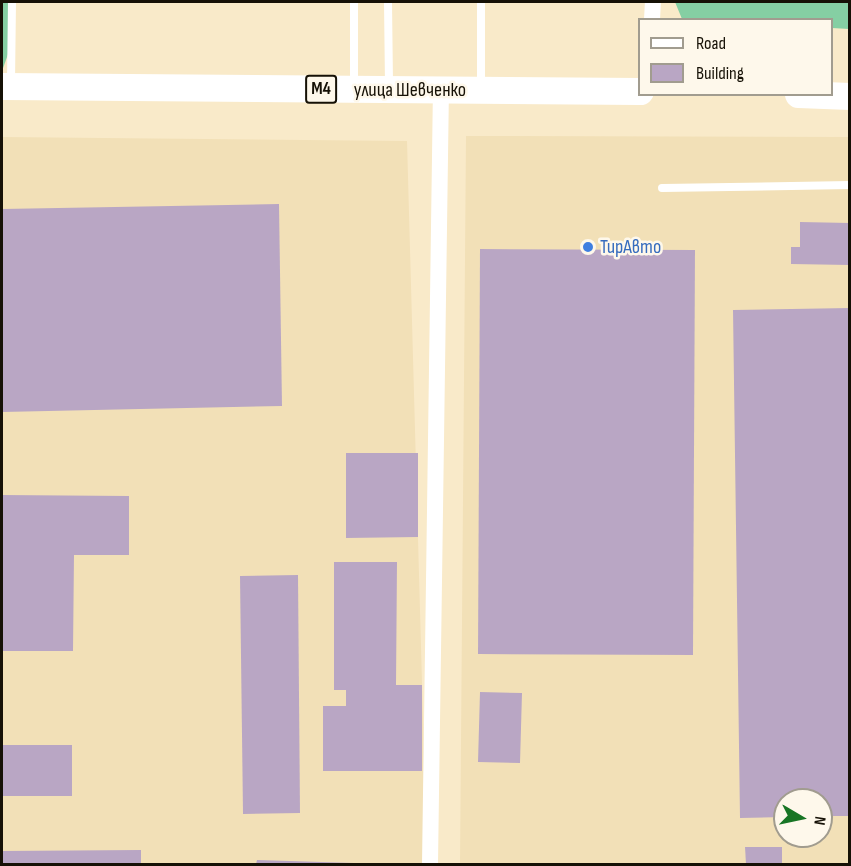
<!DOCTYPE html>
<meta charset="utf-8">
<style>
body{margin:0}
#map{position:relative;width:851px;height:866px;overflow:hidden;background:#f9eac9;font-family:"Sofia Sans Condensed",sans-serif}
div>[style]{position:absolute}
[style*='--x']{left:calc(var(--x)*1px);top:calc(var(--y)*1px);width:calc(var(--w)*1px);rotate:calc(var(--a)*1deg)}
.built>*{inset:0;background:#f2e0b7}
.forest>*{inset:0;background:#85cfa3}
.building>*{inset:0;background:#b9a6c4}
.service>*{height:8px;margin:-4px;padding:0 4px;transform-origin:4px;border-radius:4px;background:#fff}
.minor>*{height:16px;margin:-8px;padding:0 8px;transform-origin:8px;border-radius:8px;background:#fff}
.trunk>*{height:27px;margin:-13.5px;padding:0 13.5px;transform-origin:13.5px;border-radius:13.5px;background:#fff}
.dots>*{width:16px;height:16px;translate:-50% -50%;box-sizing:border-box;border:3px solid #fef8eb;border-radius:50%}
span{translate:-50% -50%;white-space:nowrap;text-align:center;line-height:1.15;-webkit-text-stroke:5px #fef8eb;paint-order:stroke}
.shield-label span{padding:2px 4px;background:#fef8eb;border:2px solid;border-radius:4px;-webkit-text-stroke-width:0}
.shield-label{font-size:18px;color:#161106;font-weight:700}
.street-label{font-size:20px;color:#161106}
.shop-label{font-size:20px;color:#366cbe}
.left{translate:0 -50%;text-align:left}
.frame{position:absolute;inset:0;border:3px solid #161106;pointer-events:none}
.legend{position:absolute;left:638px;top:18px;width:195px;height:78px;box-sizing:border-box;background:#fef8eb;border:2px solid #a19c8f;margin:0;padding:8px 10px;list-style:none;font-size:18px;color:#161106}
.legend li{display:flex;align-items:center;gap:12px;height:30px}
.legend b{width:30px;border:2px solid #a19c8f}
.north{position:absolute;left:773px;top:788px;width:60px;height:60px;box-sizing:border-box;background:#fef8eb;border:2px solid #a19c8f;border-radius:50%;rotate:99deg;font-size:16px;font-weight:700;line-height:24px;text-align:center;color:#161106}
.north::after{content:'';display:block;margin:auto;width:21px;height:27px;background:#187524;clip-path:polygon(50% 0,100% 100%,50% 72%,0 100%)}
</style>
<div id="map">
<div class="built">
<i style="clip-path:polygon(evenodd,466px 136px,849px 137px,849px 864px,460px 864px,466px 136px,785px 800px,821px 800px,821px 836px,785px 836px,785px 800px)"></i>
<i style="clip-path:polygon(2px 137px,407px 141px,427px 864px,2px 864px)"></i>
</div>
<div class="forest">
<i style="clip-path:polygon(2px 2px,8px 2px,11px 20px,11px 46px,2px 71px)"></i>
<i style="clip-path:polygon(675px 2px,849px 2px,849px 29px,832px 28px,832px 20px,682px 19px)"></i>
</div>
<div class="building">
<i style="clip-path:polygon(279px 204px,282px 406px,2px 412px,2px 209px)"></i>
<i style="clip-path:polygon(800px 222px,850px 223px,850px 265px,791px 264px,791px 247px,800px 247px)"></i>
<i style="clip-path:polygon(480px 249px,695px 250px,693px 655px,478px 654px)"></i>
<i style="clip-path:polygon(850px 308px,850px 816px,821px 816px,821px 800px,785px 800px,785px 817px,740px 818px,733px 310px)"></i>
<i style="clip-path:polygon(346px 453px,418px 453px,418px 537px,346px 538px)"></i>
<i style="clip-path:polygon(2px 495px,129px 496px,129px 555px,74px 555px,73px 651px,2px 651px)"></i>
<i style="clip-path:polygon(334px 562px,397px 562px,396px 685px,422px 685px,422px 771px,323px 771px,323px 706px,346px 706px,346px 690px,334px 690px)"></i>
<i style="clip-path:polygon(298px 575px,300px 813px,243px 814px,240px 576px)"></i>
<i style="clip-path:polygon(480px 692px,522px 693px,520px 763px,478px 762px)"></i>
<i style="clip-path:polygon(2px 745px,72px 745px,72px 796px,2px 796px)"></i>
<i style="clip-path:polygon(745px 847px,782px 847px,782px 864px,746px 864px)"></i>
<i style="clip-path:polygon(141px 850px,141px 864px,2px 864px,2px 851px)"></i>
<i style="clip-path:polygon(257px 860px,354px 863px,354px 864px,256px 864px)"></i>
</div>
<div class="service">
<i style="--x:354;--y:2;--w:84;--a:90"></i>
<i style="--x:388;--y:2;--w:83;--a:89.3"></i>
<i style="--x:481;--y:2;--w:85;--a:90"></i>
<i style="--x:11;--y:83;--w:81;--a:-89.3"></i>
<i style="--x:662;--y:188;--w:188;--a:-0.9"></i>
</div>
<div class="minor">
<i style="--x:652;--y:20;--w:18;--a:-87"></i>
<i style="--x:430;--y:864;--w:774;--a:-89.19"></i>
</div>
<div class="trunk">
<i style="--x:2;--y:86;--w:638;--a:0.45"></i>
<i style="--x:798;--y:94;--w:52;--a:2.2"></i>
</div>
<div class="dots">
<i style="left:588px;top:247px;background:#3f7fe0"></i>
</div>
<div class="shield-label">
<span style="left:321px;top:89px">M4</span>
</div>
<div class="street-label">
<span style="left:410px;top:90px">улица Шевченко</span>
</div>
<div class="shop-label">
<span class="left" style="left:600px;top:247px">ТирАвто</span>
</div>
<div class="frame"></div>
<ul class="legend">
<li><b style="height:8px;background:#fff"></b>Road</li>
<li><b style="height:16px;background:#b9a6c4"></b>Building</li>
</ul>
<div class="north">N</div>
</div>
